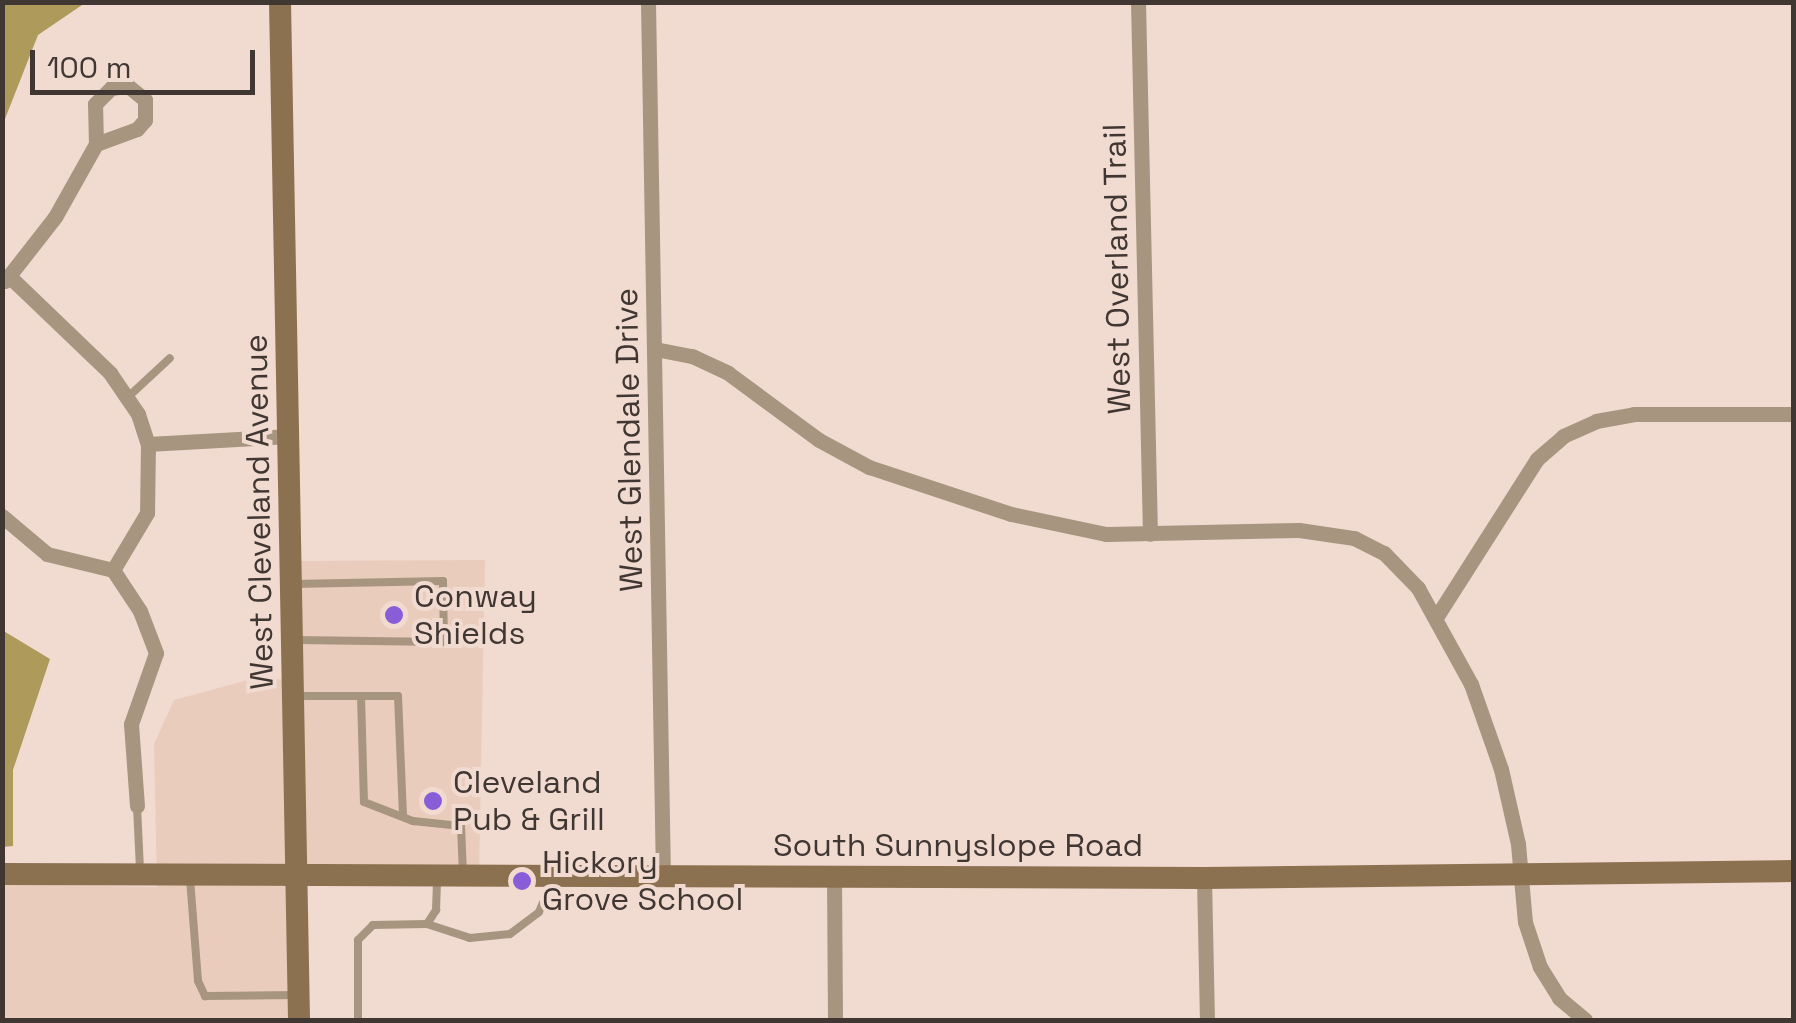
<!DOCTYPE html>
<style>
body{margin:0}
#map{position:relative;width:1796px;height:1023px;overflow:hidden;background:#f1dbd0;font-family:"Space Grotesk",sans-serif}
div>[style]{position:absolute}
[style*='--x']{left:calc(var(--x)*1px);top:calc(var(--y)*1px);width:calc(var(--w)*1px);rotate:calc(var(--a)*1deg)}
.built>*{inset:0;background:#eaccbd}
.forest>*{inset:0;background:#ae9b5c}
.lane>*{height:8px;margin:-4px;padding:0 4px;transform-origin:4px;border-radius:4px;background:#a8957f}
.street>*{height:15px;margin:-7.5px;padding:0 7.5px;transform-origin:7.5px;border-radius:7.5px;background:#a8957f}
.secondary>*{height:22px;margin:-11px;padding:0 11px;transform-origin:11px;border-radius:11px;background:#8c7150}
.dots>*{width:28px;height:28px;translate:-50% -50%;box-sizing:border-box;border:5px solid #f1dbd0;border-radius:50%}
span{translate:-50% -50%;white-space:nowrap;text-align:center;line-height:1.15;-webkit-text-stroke:8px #f1dbd0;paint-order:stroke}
.street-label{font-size:32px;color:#403733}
.poi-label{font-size:32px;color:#403733}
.left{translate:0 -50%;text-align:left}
.frame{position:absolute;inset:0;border:5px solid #403733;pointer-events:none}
.scale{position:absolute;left:30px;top:50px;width:225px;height:45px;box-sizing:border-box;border:5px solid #403733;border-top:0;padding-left:12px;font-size:30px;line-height:35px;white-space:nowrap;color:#403733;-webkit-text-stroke:8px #f1dbd0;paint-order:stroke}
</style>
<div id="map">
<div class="built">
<i style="clip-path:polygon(485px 560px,479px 876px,296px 875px,299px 1020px,3px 1020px,3px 884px,157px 887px,154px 744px,174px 700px,248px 680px,295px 679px,292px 561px)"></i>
</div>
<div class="forest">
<i style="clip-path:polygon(3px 2px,85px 3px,38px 35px,3px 124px)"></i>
<i style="clip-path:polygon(2px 630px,50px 659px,13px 770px,13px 846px,3px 847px)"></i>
</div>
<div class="lane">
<i style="--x:128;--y:397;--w:57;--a:-42.9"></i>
<i style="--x:293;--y:584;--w:150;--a:-1.1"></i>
<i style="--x:443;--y:581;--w:61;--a:89.1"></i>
<i style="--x:444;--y:642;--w:149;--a:-179.2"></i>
<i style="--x:295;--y:696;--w:103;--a:0"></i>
<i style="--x:398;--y:696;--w:119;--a:87.6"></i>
<i style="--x:361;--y:696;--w:106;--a:88.4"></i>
<i style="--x:364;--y:802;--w:53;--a:21.2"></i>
<i style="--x:413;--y:821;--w:48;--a:5.9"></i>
<i style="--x:461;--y:826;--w:48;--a:87.6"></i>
<i style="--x:137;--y:806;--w:63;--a:87.3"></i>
<i style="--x:190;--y:879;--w:102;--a:85.5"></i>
<i style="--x:198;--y:981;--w:17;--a:65"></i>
<i style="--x:205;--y:996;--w:91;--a:-0.6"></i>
<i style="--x:427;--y:924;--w:45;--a:18"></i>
<i style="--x:470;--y:938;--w:40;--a:-5.7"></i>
<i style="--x:510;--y:934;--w:36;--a:-37"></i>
<i style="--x:539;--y:912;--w:34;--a:-67"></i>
<i style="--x:358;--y:1020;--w:80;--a:-90"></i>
<i style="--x:358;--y:940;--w:21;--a:-45"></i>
<i style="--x:373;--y:925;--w:54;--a:-1.1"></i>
<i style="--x:427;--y:924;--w:17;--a:-57"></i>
<i style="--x:436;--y:910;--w:33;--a:-88"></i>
</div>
<div class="street">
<i style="--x:648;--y:2;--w:875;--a:89.02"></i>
<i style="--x:1138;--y:2;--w:532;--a:88.71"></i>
<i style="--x:128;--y:86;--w:22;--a:39"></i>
<i style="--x:145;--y:100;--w:20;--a:90"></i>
<i style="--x:145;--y:120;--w:12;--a:132"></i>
<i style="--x:137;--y:129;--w:44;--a:159.9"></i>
<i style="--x:96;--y:144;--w:40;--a:-91.4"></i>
<i style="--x:95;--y:104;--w:23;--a:-45"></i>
<i style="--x:111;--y:88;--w:17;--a:-7"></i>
<i style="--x:10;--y:277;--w:139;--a:43.8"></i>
<i style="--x:110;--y:373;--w:50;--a:55.7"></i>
<i style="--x:138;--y:414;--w:32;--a:72"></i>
<i style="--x:148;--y:444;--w:69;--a:90.8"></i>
<i style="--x:147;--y:513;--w:66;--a:120.8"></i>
<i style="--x:5;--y:281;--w:81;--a:-52"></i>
<i style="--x:55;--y:217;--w:84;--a:-60.7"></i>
<i style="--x:655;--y:349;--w:38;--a:11"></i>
<i style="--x:692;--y:356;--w:40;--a:25"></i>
<i style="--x:728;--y:373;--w:113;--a:36.4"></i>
<i style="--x:819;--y:440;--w:57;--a:28.4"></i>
<i style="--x:869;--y:467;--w:150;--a:18.3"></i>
<i style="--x:1011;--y:514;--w:97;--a:11.9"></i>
<i style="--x:1106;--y:534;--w:193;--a:-1.2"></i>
<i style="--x:1299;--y:530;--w:56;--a:8.3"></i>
<i style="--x:1354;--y:538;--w:34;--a:27"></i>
<i style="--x:1384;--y:553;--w:49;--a:45.8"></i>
<i style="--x:1418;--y:588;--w:110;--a:61.1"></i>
<i style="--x:1471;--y:684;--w:90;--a:70.6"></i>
<i style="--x:1501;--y:769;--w:77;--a:77.2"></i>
<i style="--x:1518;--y:844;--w:78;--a:84.9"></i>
<i style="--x:1525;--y:922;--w:47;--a:71.6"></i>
<i style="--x:1540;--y:967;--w:36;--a:58"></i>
<i style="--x:1559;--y:998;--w:34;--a:40"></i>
<i style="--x:148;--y:444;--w:142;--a:-3.2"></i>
<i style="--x:2;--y:516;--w:59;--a:40.2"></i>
<i style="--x:47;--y:554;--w:68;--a:13.6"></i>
<i style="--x:113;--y:570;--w:49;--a:56.6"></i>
<i style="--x:140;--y:611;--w:45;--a:69.1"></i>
<i style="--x:156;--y:653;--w:75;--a:109.4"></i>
<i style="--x:131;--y:724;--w:82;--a:85.8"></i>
<i style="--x:1437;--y:616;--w:186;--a:-57.5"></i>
<i style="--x:1537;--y:459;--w:35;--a:-41"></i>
<i style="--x:1563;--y:436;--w:36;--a:-24"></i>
<i style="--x:1596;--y:421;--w:39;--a:-10"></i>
<i style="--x:1634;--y:414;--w:160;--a:0"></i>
<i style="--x:834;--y:877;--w:143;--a:89.6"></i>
<i style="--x:1204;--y:878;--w:142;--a:88.8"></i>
</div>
<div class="secondary">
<i style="--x:280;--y:2;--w:1018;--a:88.93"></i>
<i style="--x:2;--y:874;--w:1202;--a:0.19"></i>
<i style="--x:1204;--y:878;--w:590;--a:-0.68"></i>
</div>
<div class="dots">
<i style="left:394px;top:615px;background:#885dd7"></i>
<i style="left:433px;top:801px;background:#885dd7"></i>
<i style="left:522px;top:881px;background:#885dd7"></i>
</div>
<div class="street-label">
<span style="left:1117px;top:269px;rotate:-91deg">West Overland Trail</span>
<span style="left:629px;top:440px;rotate:-91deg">West Glendale Drive</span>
<span style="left:259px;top:512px;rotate:-91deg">West Cleveland Avenue</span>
<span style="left:958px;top:845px">South Sunnyslope Road</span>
</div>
<div class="poi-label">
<span class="left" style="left:414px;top:615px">Conway<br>Shields</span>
<span class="left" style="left:453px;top:801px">Cleveland<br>Pub &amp; Grill</span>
<span class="left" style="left:542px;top:881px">Hickory<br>Grove School</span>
</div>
<div class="frame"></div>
<div class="scale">100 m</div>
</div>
